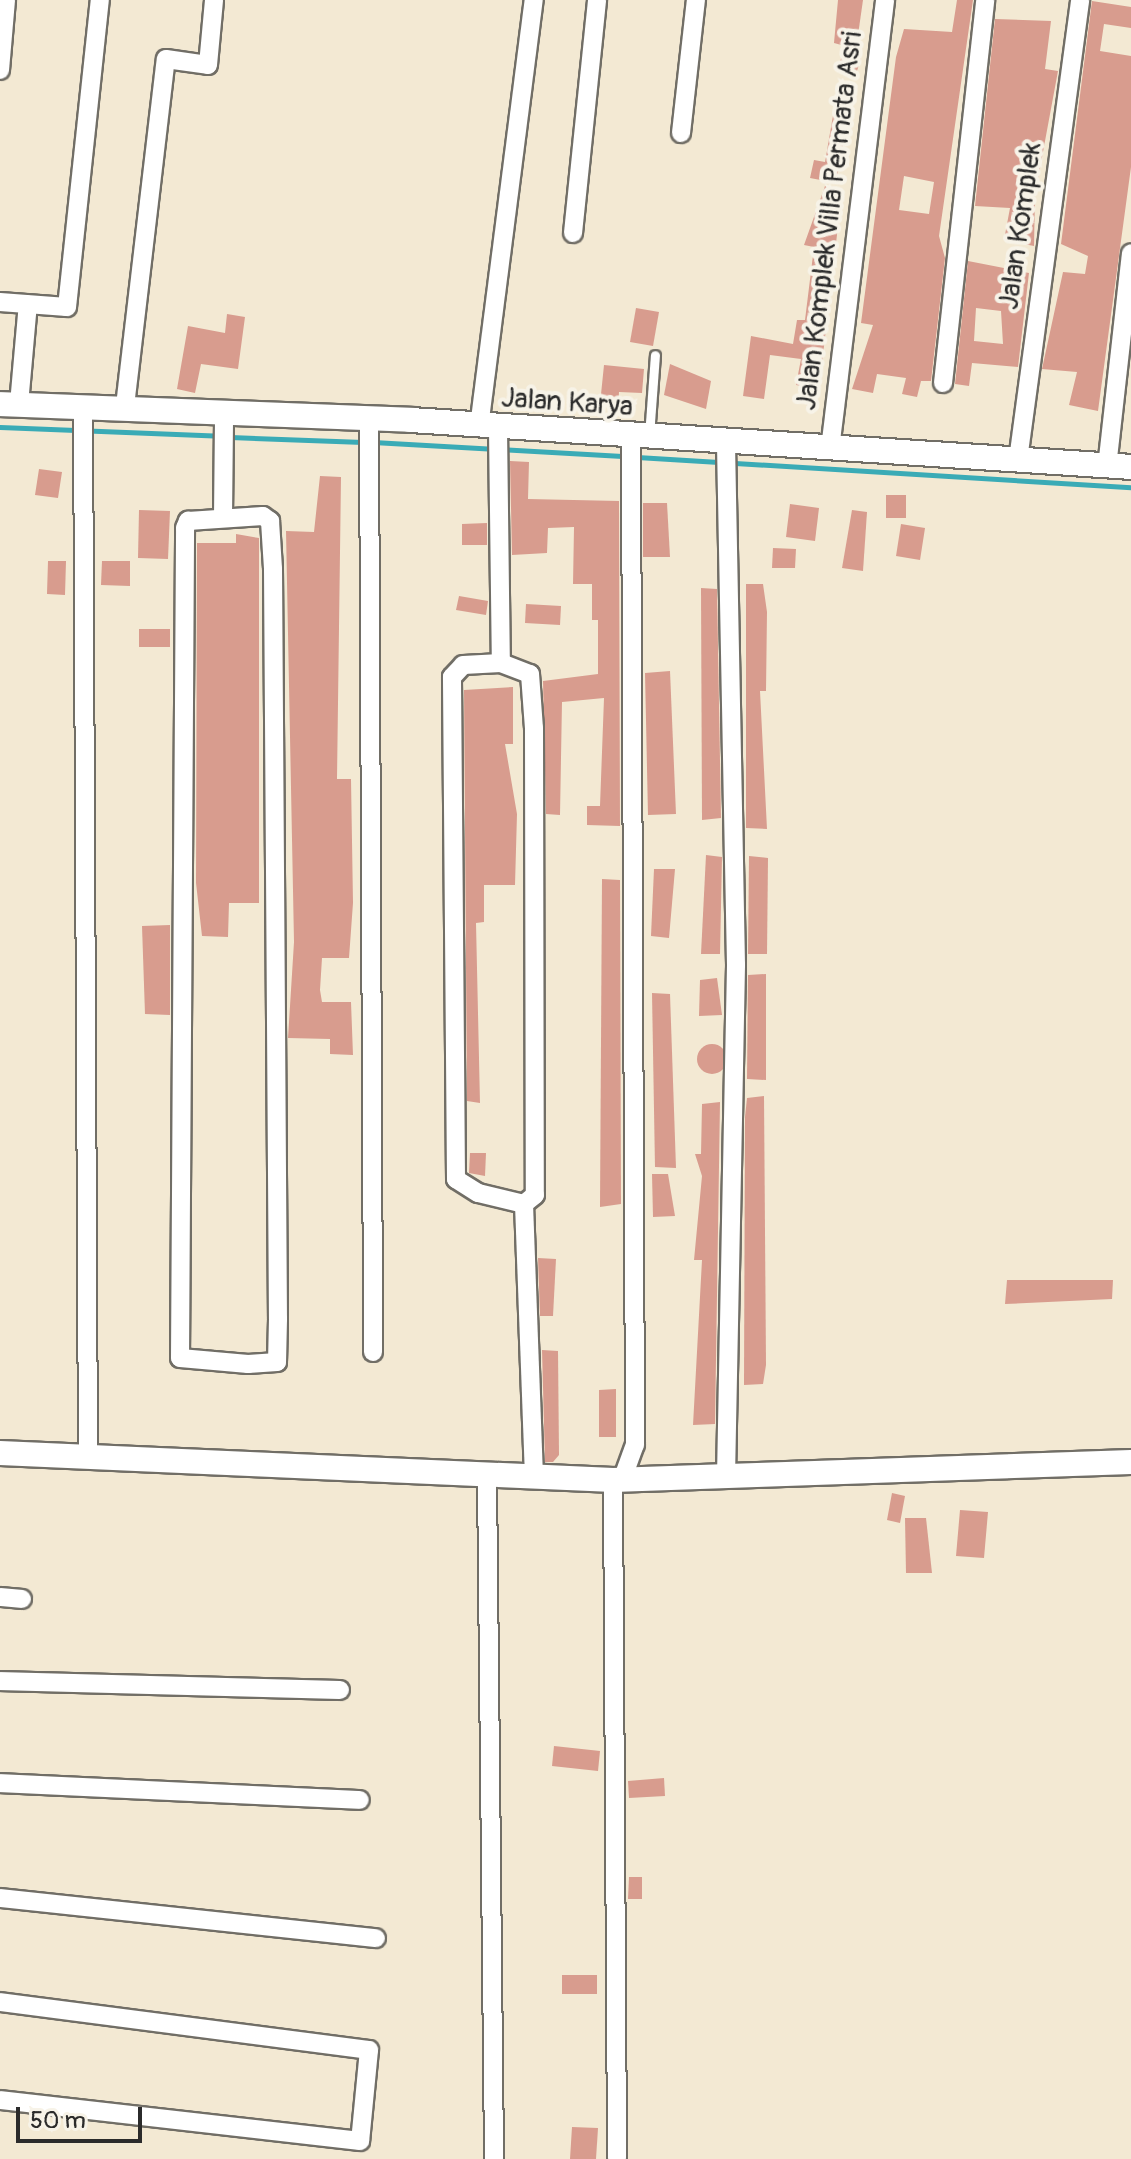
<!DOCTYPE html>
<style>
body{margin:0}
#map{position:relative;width:1131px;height:2159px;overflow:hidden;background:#f3e9d3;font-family:Pangolin,sans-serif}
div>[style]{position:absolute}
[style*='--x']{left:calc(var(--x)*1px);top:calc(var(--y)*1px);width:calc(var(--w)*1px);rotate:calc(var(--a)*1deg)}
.stream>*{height:5px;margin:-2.5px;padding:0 2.5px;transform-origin:2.5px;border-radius:2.5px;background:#3aabb6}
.building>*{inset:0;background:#d89c8e}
.round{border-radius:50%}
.roads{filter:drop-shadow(2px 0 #716e66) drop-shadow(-2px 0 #716e66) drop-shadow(0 2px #716e66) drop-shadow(0 -2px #716e66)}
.service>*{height:9px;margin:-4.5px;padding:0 4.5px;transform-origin:4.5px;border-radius:4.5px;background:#fff}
.minor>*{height:18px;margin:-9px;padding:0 9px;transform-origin:9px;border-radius:9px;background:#fff}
.tertiary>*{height:24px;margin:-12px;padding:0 12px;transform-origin:12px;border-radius:12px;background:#fff}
span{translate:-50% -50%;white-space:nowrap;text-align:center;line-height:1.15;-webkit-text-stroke:8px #f7f3e8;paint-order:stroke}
.street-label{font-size:28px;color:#2b2b2b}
.scale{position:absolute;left:16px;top:2107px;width:126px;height:36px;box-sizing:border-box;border:4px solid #2b2b2b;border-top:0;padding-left:10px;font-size:24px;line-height:28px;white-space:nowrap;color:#2b2b2b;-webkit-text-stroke:6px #f7f3e8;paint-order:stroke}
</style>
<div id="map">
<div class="stream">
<i style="--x:0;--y:427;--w:220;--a:2.3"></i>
<i style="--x:230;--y:437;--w:133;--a:2.2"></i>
<i style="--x:373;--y:442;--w:254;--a:3.2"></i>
<i style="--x:637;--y:457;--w:495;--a:3.5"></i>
</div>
<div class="building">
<i style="clip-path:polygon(838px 0,863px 0,856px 49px,834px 43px)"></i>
<i style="clip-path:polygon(evenodd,957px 0,973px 0,939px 236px,945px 258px,931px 381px,921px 381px,917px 397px,902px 394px,906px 378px,877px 374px,873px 393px,852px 389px,873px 325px,861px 323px,896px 57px,904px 29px,952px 32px,957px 0,904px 176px,934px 182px,929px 214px,899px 210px,904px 176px)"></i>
<i style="clip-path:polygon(1092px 1px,1131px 7px,1131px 28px,1104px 24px,1100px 51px,1131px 56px,1131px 167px,1098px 411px,1069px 405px,1077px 372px,1042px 369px,1063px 272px,1085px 274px,1088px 256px,1061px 244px)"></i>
<i style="clip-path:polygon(995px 19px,1051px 21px,1045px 69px,1058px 71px,1035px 195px,1034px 246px,1004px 240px,1010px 208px,975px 206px)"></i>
<i style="clip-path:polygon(843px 52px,861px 58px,857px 71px,839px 65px)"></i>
<i style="clip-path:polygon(836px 98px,851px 102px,836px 183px,810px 178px,814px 160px,825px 162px)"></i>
<i style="clip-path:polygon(825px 186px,842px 192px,819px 389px,796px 385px,801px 359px,770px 355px,764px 399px,743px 396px,751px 336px,793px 344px,797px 320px,805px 320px,814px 247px,804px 245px)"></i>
<i style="clip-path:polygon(evenodd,968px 261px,1029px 273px,1018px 367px,972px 363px,969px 386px,955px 384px,968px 261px,976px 308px,1001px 311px,1003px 344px,974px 341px,976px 308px)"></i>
<i style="clip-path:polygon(636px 308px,659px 312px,653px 346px,630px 342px)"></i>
<i style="clip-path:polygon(227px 314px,245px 317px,238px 369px,201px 364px,195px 393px,177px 389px,188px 326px,225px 333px)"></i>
<i style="clip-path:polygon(670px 364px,711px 381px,706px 409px,664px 395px)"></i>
<i style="clip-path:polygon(604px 365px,644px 369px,642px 393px,619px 392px,618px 406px,600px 404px)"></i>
<i style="clip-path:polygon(510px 461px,529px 462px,528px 499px,619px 501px,620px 826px,587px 825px,587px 806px,600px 806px,604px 698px,562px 702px,560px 815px,546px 814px,543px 681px,598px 674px,598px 620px,592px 620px,592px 584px,573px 584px,574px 527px,548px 528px,547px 553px,512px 555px)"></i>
<i style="clip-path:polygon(39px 469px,62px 472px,58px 498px,35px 495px)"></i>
<i style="clip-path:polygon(320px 476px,341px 477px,337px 779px,351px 779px,353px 903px,349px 958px,322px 958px,320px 990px,322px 1002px,351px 1002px,353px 1055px,330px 1054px,330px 1039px,288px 1038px,294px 942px,286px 531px,314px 532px)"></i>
<i style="clip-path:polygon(886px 495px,906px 495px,906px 518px,886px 518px)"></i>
<i style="clip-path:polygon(643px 503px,667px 503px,670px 557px,643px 557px)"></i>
<i style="clip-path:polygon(790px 504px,819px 508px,815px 541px,786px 537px)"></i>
<i style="clip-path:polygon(139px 510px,170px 511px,168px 559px,138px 558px)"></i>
<i style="clip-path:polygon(852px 510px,867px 512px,863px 571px,842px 568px)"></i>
<i style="clip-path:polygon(487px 523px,487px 545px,462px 545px,462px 524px)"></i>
<i style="clip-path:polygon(901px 524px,925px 528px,920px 560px,896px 556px)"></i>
<i style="clip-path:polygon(236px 534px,259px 538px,259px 903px,229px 903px,228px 937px,202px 936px,196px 883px,197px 543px,236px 543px)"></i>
<i style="clip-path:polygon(773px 548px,796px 549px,795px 568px,772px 568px)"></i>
<i style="clip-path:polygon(48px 561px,66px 561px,65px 595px,47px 594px)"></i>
<i style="clip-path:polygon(102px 561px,130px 561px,130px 586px,101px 585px)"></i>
<i style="clip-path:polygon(746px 584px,763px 584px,767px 612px,766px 691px,760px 691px,767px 829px,746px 828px)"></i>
<i style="clip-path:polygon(701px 588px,717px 589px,721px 818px,702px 820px)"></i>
<i style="clip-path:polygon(459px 596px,488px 601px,486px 615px,456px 610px)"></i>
<i style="clip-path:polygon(526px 604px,561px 606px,560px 625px,525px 623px)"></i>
<i style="clip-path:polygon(139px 629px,170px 629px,170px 647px,139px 647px)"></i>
<i style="clip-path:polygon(670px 671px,676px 814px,648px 815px,645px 673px)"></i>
<i style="clip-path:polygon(513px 687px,513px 744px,505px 744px,517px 814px,515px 885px,484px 885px,484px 922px,476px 923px,480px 1103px,467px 1101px,464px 690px)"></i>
<i style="clip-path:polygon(706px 855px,722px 857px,720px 954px,701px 954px)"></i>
<i style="clip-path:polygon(749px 856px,768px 858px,767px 954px,748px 954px)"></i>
<i style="clip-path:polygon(654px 869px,675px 869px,669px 938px,651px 936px)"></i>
<i style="clip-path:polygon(602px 879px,620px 880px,621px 1204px,600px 1207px)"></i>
<i style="clip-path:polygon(170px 925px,170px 1015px,145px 1014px,142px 926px)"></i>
<i style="clip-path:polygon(766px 974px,766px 1080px,747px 1079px,748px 975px)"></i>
<i style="clip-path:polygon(717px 978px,722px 1015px,699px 1016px,700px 980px)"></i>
<i style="clip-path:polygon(652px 993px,670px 994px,676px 1168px,655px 1167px)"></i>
<i class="round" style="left:697px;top:1044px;width:30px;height:30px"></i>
<i style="clip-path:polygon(764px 1096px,766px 1365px,763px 1384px,744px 1385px,745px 1117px,747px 1098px)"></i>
<i style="clip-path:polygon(720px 1102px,715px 1424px,693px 1425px,702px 1260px,694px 1260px,702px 1176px,695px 1154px,701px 1154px,702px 1104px)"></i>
<i style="clip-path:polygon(470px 1153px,486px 1153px,485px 1176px,469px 1173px)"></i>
<i style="clip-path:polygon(652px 1174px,668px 1174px,675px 1216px,653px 1217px)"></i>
<i style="clip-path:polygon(538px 1258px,556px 1259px,553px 1316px,540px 1316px)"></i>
<i style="clip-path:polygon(1007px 1280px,1113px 1280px,1112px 1299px,1005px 1304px)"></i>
<i style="clip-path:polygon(542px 1350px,558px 1351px,559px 1455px,553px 1462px,545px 1462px)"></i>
<i style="clip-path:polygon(616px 1389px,616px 1437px,599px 1437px,599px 1390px)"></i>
<i style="clip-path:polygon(892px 1493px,905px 1496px,900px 1523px,887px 1520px)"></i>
<i style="clip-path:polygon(960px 1510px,988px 1512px,984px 1558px,956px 1556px)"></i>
<i style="clip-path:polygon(905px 1518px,926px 1518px,932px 1573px,906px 1573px)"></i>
<i style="clip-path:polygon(554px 1746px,600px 1751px,598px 1771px,552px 1766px)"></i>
<i style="clip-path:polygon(664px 1778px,665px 1796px,629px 1798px,628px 1781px)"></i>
<i style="clip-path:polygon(629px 1877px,642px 1877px,642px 1899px,628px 1899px)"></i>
<i style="clip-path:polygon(562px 1975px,597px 1975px,597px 1994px,562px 1994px)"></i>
<i style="clip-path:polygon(572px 2127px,598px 2128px,596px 2159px,570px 2159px)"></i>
</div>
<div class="roads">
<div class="service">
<i style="--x:649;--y:436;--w:81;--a:-85.8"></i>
</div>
<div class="minor">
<i style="--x:0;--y:70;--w:70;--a:-85.1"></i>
<i style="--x:681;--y:133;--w:134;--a:-83.6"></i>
<i style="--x:573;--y:233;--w:234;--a:-84.1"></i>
<i style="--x:0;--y:302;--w:67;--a:4.3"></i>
<i style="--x:67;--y:307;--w:309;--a:-83.9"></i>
<i style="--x:943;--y:383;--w:385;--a:-83.7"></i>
<i style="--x:19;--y:404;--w:100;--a:-84.9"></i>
<i style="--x:83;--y:405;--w:1052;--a:89.73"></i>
<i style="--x:125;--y:406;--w:349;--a:-83.3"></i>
<i style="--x:166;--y:59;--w:42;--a:8.1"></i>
<i style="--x:208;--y:65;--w:65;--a:-84.7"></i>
<i style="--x:369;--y:419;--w:933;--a:89.75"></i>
<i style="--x:479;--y:427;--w:431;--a:-82.7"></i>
<i style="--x:498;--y:429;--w:234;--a:89.3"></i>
<i style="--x:830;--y:449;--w:452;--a:-83"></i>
<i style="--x:1018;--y:460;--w:464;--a:-82.3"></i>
<i style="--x:1107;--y:467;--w:215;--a:-83.6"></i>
<i style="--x:263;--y:516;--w:9;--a:36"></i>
<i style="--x:270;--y:521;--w:48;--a:86.4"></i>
<i style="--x:273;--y:569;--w:750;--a:89.62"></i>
<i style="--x:278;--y:1319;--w:43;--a:91.3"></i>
<i style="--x:277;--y:1362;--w:29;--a:176"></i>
<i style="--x:248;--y:1364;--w:68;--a:-175"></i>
<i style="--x:180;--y:1358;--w:830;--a:-89.65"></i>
<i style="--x:185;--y:528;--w:8;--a:-67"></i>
<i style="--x:188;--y:521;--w:75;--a:-3.8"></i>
<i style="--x:223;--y:517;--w:104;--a:-89.4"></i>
<i style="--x:501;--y:663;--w:31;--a:21"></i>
<i style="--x:530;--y:674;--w:54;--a:85.8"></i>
<i style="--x:534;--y:728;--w:467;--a:89.9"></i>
<i style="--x:535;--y:1195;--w:14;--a:141"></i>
<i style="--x:524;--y:1204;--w:47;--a:-166.6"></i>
<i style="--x:478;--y:1193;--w:26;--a:-148"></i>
<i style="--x:456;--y:1179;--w:502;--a:-90.46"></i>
<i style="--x:452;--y:677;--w:16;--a:-47"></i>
<i style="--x:463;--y:665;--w:38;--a:-3"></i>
<i style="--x:524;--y:1204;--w:274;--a:87.9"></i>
<i style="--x:487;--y:1477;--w:682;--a:89.41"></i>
<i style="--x:726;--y:1477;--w:512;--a:-88.88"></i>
<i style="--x:736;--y:965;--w:521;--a:-91.1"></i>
<i style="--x:613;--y:1480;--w:678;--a:89.66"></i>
<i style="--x:622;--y:1480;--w:37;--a:-70"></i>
<i style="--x:635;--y:1445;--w:1006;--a:-90.23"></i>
<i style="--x:0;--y:1597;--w:22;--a:5"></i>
<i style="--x:0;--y:1681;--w:340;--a:1.5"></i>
<i style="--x:0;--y:1783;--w:360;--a:2.7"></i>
<i style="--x:0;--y:1898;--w:378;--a:6.1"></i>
<i style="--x:0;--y:2002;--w:372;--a:7.4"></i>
<i style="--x:369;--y:2050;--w:91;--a:95.6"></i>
<i style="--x:360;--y:2141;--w:362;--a:-173.5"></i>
</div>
<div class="tertiary">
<i style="--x:0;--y:404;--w:411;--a:2.2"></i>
<i style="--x:411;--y:420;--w:722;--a:3.73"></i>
<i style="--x:0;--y:1453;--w:614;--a:2.52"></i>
<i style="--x:613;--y:1480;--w:518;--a:-1.99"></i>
</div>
</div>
<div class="street-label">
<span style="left:830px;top:221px;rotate:-83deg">Jalan Komplek Villa Permata Asri</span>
<span style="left:1021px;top:226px;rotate:-82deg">Jalan Komplek</span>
<span style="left:567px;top:403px;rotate:4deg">Jalan Karya</span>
</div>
<div class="scale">50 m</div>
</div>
